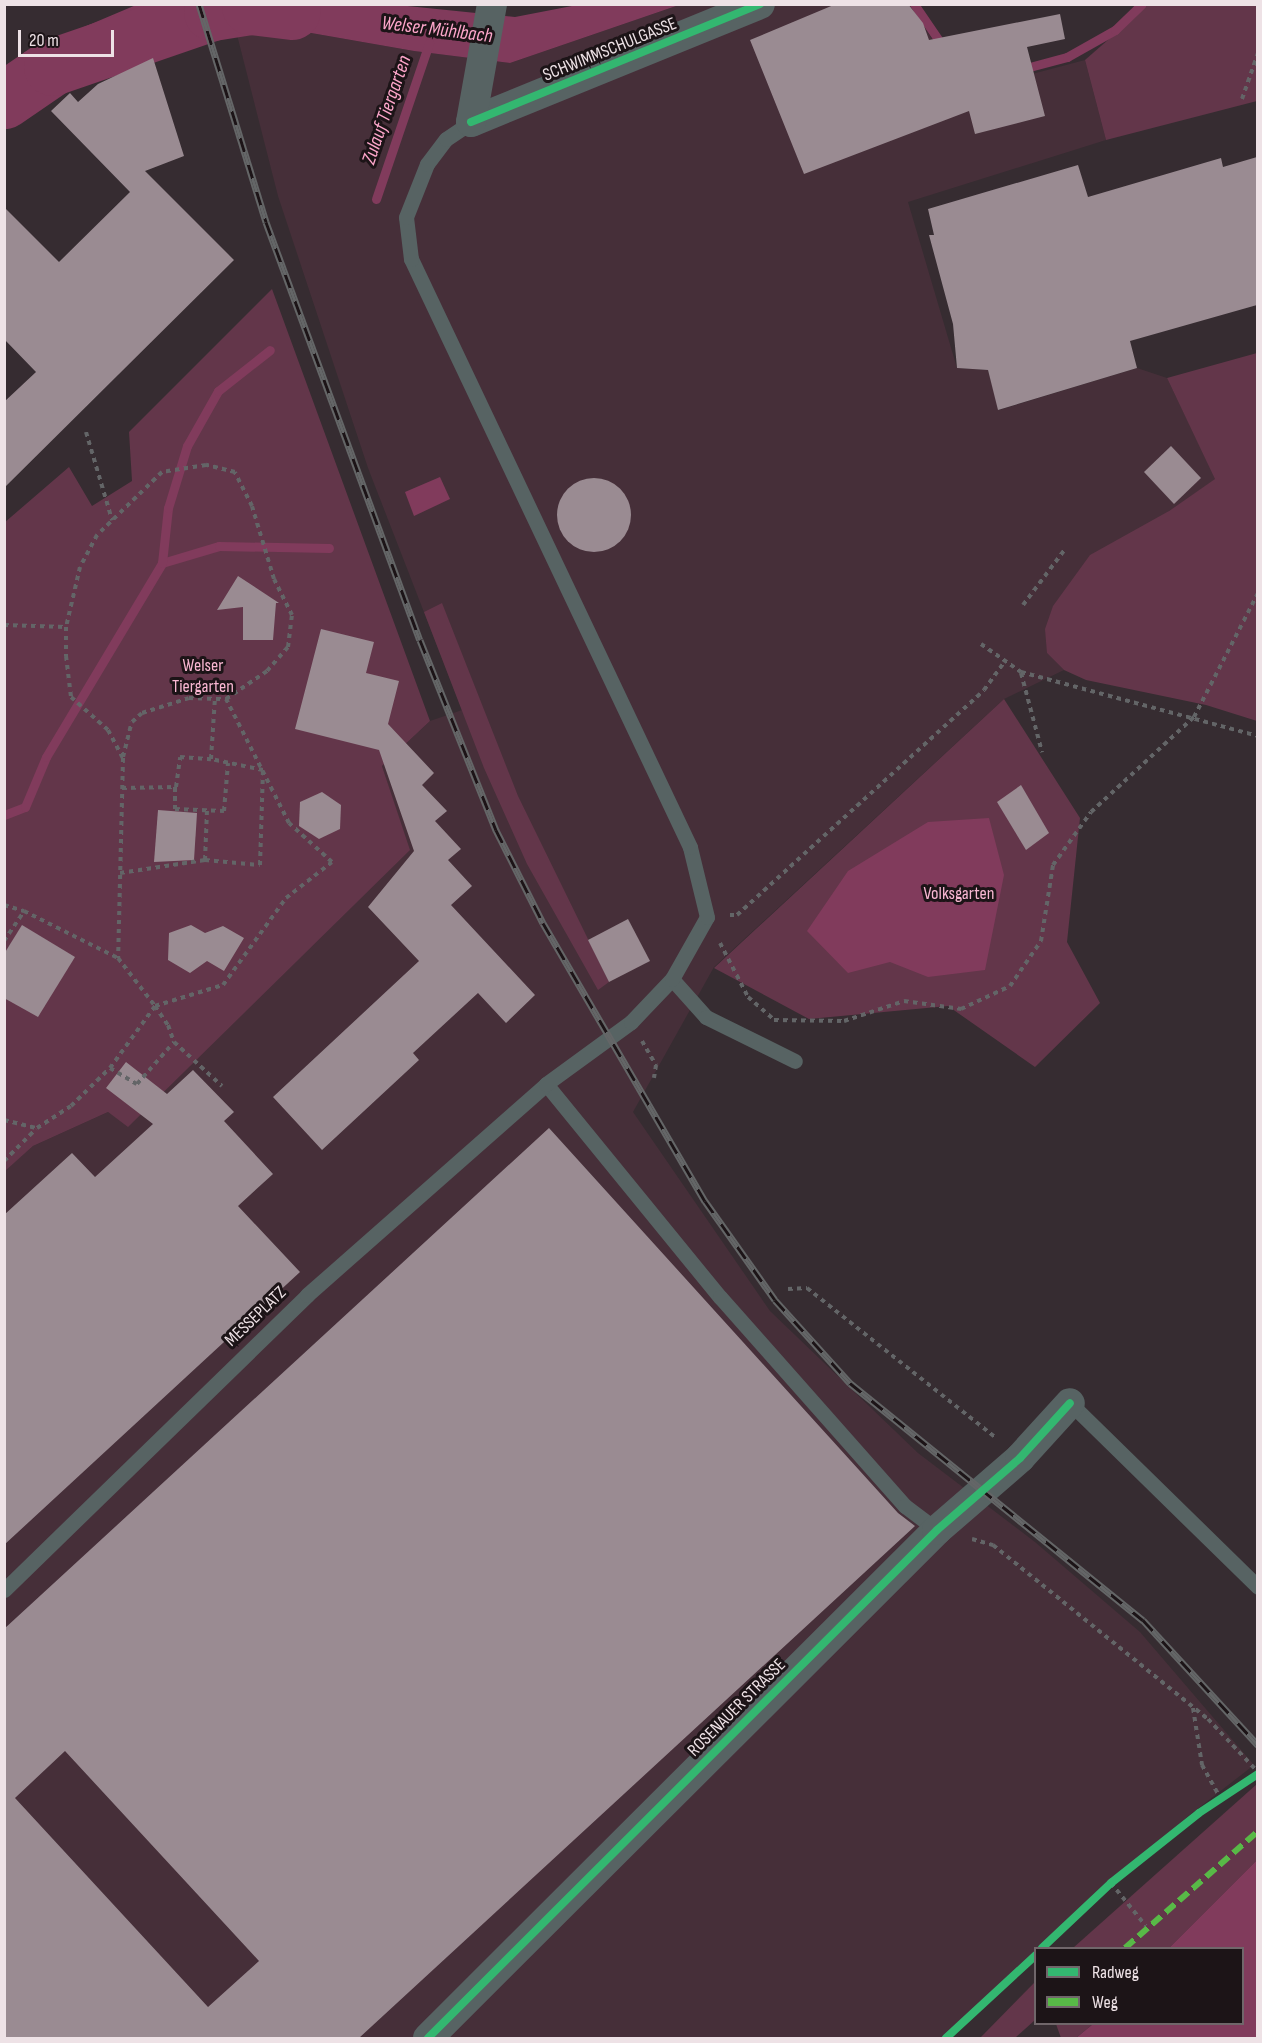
<!DOCTYPE html>
<meta charset="utf-8">
<style>
body{margin:0}
#map{position:relative;width:1262px;height:2043px;overflow:hidden;background:#362c31;font-family:"Sofia Sans Condensed",sans-serif}
div>[style]{position:absolute}
[style*='--x']{left:calc(var(--x)*1px);top:calc(var(--y)*1px);width:calc(var(--w)*1px);rotate:calc(var(--a)*1deg)}
.built>*{inset:0;background:#462f39}
.green>*{inset:0;background:#63364a}
.water>*{inset:0;background:#813b5c}
.stream>*{height:9px;margin:-4.5px;padding:0 4.5px;transform-origin:4.5px;border-radius:4.5px;background:#813b5c}
.river>*{height:57px;margin:-28.5px;padding:0 28.5px;transform-origin:28.5px;border-radius:28.5px;background:#813b5c}
.building>*{inset:0;background:#9a8b92}
.round{border-radius:50%}
.path>*{height:4px;margin-top:-2px;transform-origin:0;background:repeating-linear-gradient(90deg,#636567 0 4.5px,transparent 0 9px)}
.service>*{height:15px;margin:-7.5px;padding:0 7.5px;transform-origin:7.5px;border-radius:7.5px;background:#576363}
.minor>*{height:30px;margin:-15px;padding:0 15px;transform-origin:15px;border-radius:15px;background:#576363}
.rail>*{height:7px;margin-top:-3.5px;transform-origin:0;background:repeating-linear-gradient(90deg,#1c1417 0 14px,#646667 0 28px);box-sizing:border-box;border-block:2px solid #646667}
.quiet>*{height:6px;margin-top:-3px;transform-origin:0;background:repeating-linear-gradient(90deg,#58b947 0 12px,transparent 0 18px)}
.cycleway>*{height:8px;margin:-4px;padding:0 4px;transform-origin:4px;border-radius:4px;background:#33b770}
span{translate:-50% -50%;white-space:nowrap;text-align:center;line-height:1.15;-webkit-text-stroke:6px #1c1417;paint-order:stroke}
.street-label{font-size:18px;color:#eee2e6}
.park-label{font-size:18px;color:#f9b7d2}
.water-label{font-size:20px;color:#fda6ca;font-style:italic}
.frame{position:absolute;inset:0;border:6px solid #eee2e6;pointer-events:none}
.legend{position:absolute;left:1034px;top:1947px;width:210px;height:78px;box-sizing:border-box;background:#1c1417;border:2px solid #70666a;margin:0;padding:8px 10px;list-style:none;font-size:18px;color:#eee2e6}
.legend li{display:flex;align-items:center;gap:12px;height:30px}
.legend b{width:30px;border:2px solid #70666a}
.scale{position:absolute;left:18px;top:30px;width:96px;height:27px;box-sizing:border-box;border:3px solid #eee2e6;border-top:0;padding-left:8px;font-size:18px;line-height:21px;white-space:nowrap;color:#eee2e6;-webkit-text-stroke:4px #1c1417;paint-order:stroke}
</style>
<div id="map">
<div class="built">
<i style="clip-path:polygon(908px 4px,968px 91px,1085px 60px,1106px 140px,908px 202px,957px 368px,988px 370px,999px 410px,1137px 368px,1167px 378px,1216px 479px,1169px 511px,1047px 653px,1064px 670px,1004px 699px,714px 967px,633px 1112px,770px 1311px,918px 1453px,1035px 1542px,1140px 1632px,1254px 1765px,1187px 1817px,1044px 1948px,1036px 1948px,1035px 1956px,946px 2038px,5px 2038px,4px 1171px,33px 1146px,108px 1112px,128px 1126px,409px 850px,382px 766px,430px 721px,462px 710px,368px 468px,278px 196px,235px 27px,248px 22px,414px 51px,510px 63px,679px 5px)"></i>
</div>
<div class="green">
<i style="clip-path:polygon(1149px 4px,1257px 5px,1257px 101px,1106px 140px,1085px 60px)"></i>
<i style="clip-path:polygon(272px 289px,430px 721px,382px 766px,410px 850px,128px 1127px,108px 1112px,33px 1146px,5px 1171px,4px 523px,69px 467px,92px 506px,132px 481px,129px 432px)"></i>
<i style="clip-path:polygon(1257px 353px,1257px 721px,1206px 705px,1086px 680px,1064px 670px,1047px 653px,1045px 629px,1053px 606px,1090px 555px,1169px 511px,1215px 479px,1167px 378px)"></i>
<i style="clip-path:polygon(442px 603px,518px 796px,609px 982px,598px 990px,527px 864px,484px 768px,424px 612px)"></i>
<i style="clip-path:polygon(1004px 699px,1080px 818px,1067px 942px,1100px 1003px,1035px 1067px,948px 1006px,809px 1019px,714px 968px)"></i>
<i style="clip-path:polygon(1257px 1784px,1257px 1860px,1169px 1948px,1073px 1948px)"></i>
<i style="clip-path:polygon(1035px 1982px,1035px 2020px,1015px 2038px,980px 2038px)"></i>
<i style="clip-path:polygon(1056px 2024px,1093px 2024px,1076px 2038px,1061px 2038px)"></i>
</div>
<div class="water">
<i style="clip-path:polygon(388px 4px,515px 17px,577px 5px,679px 5px,510px 63px,414px 51px,248px 22px,65px 86px,5px 130px,4px 70px,25px 52px,136px 5px,191px 5px,208px 36px,214px 5px)"></i>
<i style="clip-path:polygon(440px 477px,450px 499px,414px 516px,405px 492px)"></i>
<i style="clip-path:polygon(989px 818px,1004px 875px,985px 970px,928px 977px,890px 962px,848px 973px,807px 931px,848px 871px,928px 822px)"></i>
<i style="clip-path:polygon(1257px 1860px,1257px 2038px,1076px 2038px,1093px 2024px,1242px 2024px,1242px 1948px,1169px 1948px)"></i>
</div>
<div class="stream">
<i style="--x:914;--y:4;--w:53;--a:55.7"></i>
<i style="--x:1022;--y:69;--w:47;--a:-14.9"></i>
<i style="--x:1067;--y:57;--w:55;--a:-29.4"></i>
<i style="--x:1115;--y:30;--w:37;--a:-44"></i>
<i style="--x:376;--y:199;--w:165;--a:-71.2"></i>
<i style="--x:162;--y:563;--w:59;--a:-16.6"></i>
<i style="--x:219;--y:546;--w:110;--a:1"></i>
<i style="--x:4;--y:815;--w:22;--a:-21"></i>
<i style="--x:25;--y:807;--w:54;--a:-67.2"></i>
<i style="--x:46;--y:757;--w:226;--a:-59.1"></i>
<i style="--x:162;--y:563;--w:55;--a:-83.8"></i>
<i style="--x:168;--y:508;--w:65;--a:-73"></i>
<i style="--x:187;--y:446;--w:63;--a:-60.6"></i>
<i style="--x:218;--y:391;--w:66;--a:-38.3"></i>
</div>
<div class="river">
<i style="--x:4;--y:100;--w:58;--a:-34.5"></i>
<i style="--x:52;--y:67;--w:169;--a:-19"></i>
<i style="--x:212;--y:12;--w:38;--a:-9"></i>
<i style="--x:250;--y:6;--w:42;--a:6.8"></i>
</div>
<div class="building">
<i style="clip-path:polygon(836px 4px,908px 4px,923px 23px,929px 40px,1060px 14px,1065px 39px,1027px 47px,1045px 116px,975px 134px,969px 111px,804px 174px,750px 40px)"></i>
<i style="clip-path:polygon(153px 58px,184px 156px,145px 171px,234px 260px,4px 488px,4px 402px,36px 372px,4px 339px,4px 207px,59px 262px,130px 192px,51px 111px,70px 93px,78px 102px,98px 84px)"></i>
<i style="clip-path:polygon(1257px 157px,1257px 305px,1130px 341px,1137px 368px,998px 410px,988px 370px,957px 368px,953px 324px,929px 235px,934px 235px,928px 209px,1078px 165px,1088px 197px,1221px 158px,1223px 167px)"></i>
<i style="clip-path:polygon(1171px 446px,1201px 478px,1174px 504px,1144px 472px)"></i>
<i class="round" style="left:557px;top:478px;width:74px;height:74px"></i>
<i style="clip-path:polygon(238px 576px,279px 603px,276px 603px,273px 640px,243px 640px,243px 607px,217px 610px)"></i>
<i style="clip-path:polygon(321px 629px,374px 642px,366px 673px,399px 681px,388px 724px,434px 773px,422px 785px,447px 811px,435px 821px,461px 849px,448px 860px,472px 886px,451px 905px,535px 995px,506px 1023px,478px 993px,413px 1053px,419px 1060px,322px 1150px,273px 1097px,419px 961px,368px 907px,414px 851px,379px 750px,295px 729px)"></i>
<i style="clip-path:polygon(1021px 785px,1049px 833px,1026px 850px,997px 802px)"></i>
<i style="clip-path:polygon(322px 792px,341px 805px,340px 829px,319px 839px,299px 826px,300px 802px)"></i>
<i style="clip-path:polygon(158px 810px,197px 813px,194px 860px,154px 862px)"></i>
<i style="clip-path:polygon(628px 919px,650px 961px,609px 982px,588px 940px)"></i>
<i style="clip-path:polygon(22px 925px,75px 957px,38px 1017px,4px 998px,4px 954px)"></i>
<i style="clip-path:polygon(191px 925px,205px 933px,223px 926px,244px 938px,224px 971px,207px 961px,190px 973px,168px 960px,169px 933px)"></i>
<i style="clip-path:polygon(126px 1062px,167px 1094px,193px 1070px,234px 1112px,224px 1121px,273px 1174px,238px 1206px,300px 1272px,4px 1545px,4px 1215px,72px 1153px,95px 1177px,153px 1124px,106px 1088px)"></i>
<i style="clip-path:polygon(evenodd,549px 1128px,898px 1513px,915px 1526px,359px 2038px,4px 2038px,4px 1629px,549px 1128px,65px 1751px,259px 1961px,208px 2007px,15px 1798px,65px 1751px)"></i>
</div>
<div class="path">
<i style="--x:1242;--y:99;--w:49;--a:-70.8"></i>
<i style="--x:86;--y:432;--w:92;--a:73.5"></i>
<i style="--x:1023;--y:605;--w:71;--a:-53"></i>
<i style="--x:4;--y:625;--w:62;--a:1.8"></i>
<i style="--x:981;--y:644;--w:49;--a:35"></i>
<i style="--x:1021;--y:672;--w:245;--a:15.1"></i>
<i style="--x:1021;--y:673;--w:82;--a:75.1"></i>
<i style="--x:123;--y:757;--w:36;--a:-76"></i>
<i style="--x:132;--y:722;--w:13;--a:-42"></i>
<i style="--x:142;--y:713;--w:49;--a:-17.7"></i>
<i style="--x:189;--y:698;--w:37;--a:2"></i>
<i style="--x:175;--y:787;--w:22;--a:90"></i>
<i style="--x:175;--y:809;--w:49;--a:2.3"></i>
<i style="--x:224;--y:811;--w:48;--a:-85.2"></i>
<i style="--x:122;--y:788;--w:54;--a:-1.1"></i>
<i style="--x:176;--y:787;--w:30;--a:-82"></i>
<i style="--x:180;--y:757;--w:31;--a:4"></i>
<i style="--x:211;--y:759;--w:62;--a:-86.3"></i>
<i style="--x:205;--y:860;--w:49;--a:-87.7"></i>
<i style="--x:120;--y:873;--w:86;--a:-8.7"></i>
<i style="--x:205;--y:860;--w:55;--a:5.2"></i>
<i style="--x:260;--y:865;--w:95;--a:-88.2"></i>
<i style="--x:263;--y:770;--w:53;--a:-168.1"></i>
<i style="--x:4;--y:905;--w:21;--a:17"></i>
<i style="--x:24;--y:911;--w:105;--a:26.6"></i>
<i style="--x:730;--y:915;--w:7;--a:0"></i>
<i style="--x:737;--y:915;--w:334;--a:-42.3"></i>
<i style="--x:984;--y:690;--w:36;--a:-54"></i>
<i style="--x:4;--y:941;--w:36;--a:-56"></i>
<i style="--x:720;--y:943;--w:61;--a:62.6"></i>
<i style="--x:748;--y:997;--w:35;--a:41"></i>
<i style="--x:774;--y:1020;--w:70;--a:0.8"></i>
<i style="--x:844;--y:1021;--w:63;--a:-18.4"></i>
<i style="--x:904;--y:1001;--w:58;--a:8"></i>
<i style="--x:961;--y:1009;--w:54;--a:-25.1"></i>
<i style="--x:1010;--y:986;--w:55;--a:-55.4"></i>
<i style="--x:1041;--y:941;--w:77;--a:-81"></i>
<i style="--x:1053;--y:865;--w:65;--a:-54.4"></i>
<i style="--x:1091;--y:812;--w:140;--a:-42.7"></i>
<i style="--x:1194;--y:717;--w:140;--a:-62.7"></i>
<i style="--x:642;--y:1041;--w:28;--a:60"></i>
<i style="--x:656;--y:1065;--w:13;--a:99"></i>
<i style="--x:110;--y:1068;--w:31;--a:31"></i>
<i style="--x:137;--y:1084;--w:56;--a:-48.6"></i>
<i style="--x:4;--y:1120;--w:34;--a:14"></i>
<i style="--x:37;--y:1128;--w:40;--a:-32.9"></i>
<i style="--x:71;--y:1106;--w:54;--a:-44.3"></i>
<i style="--x:110;--y:1068;--w:77;--a:-54"></i>
<i style="--x:155;--y:1006;--w:71;--a:-17.2"></i>
<i style="--x:223;--y:985;--w:107;--a:-54.1"></i>
<i style="--x:286;--y:898;--w:58;--a:-38"></i>
<i style="--x:332;--y:862;--w:58;--a:-137.8"></i>
<i style="--x:289;--y:823;--w:139;--a:-116.9"></i>
<i style="--x:226;--y:699;--w:50;--a:-34.3"></i>
<i style="--x:267;--y:671;--w:32;--a:-49"></i>
<i style="--x:288;--y:647;--w:32;--a:-83"></i>
<i style="--x:292;--y:615;--w:40;--a:-116.6"></i>
<i style="--x:274;--y:579;--w:76;--a:-106.8"></i>
<i style="--x:252;--y:506;--w:38;--a:-117"></i>
<i style="--x:235;--y:472;--w:30;--a:-166"></i>
<i style="--x:206;--y:465;--w:45;--a:171"></i>
<i style="--x:162;--y:472;--w:91;--a:135.9"></i>
<i style="--x:97;--y:535;--w:36;--a:118"></i>
<i style="--x:80;--y:567;--w:62;--a:103.1"></i>
<i style="--x:66;--y:627;--w:29;--a:90"></i>
<i style="--x:66;--y:656;--w:41;--a:83"></i>
<i style="--x:71;--y:697;--w:50;--a:41.7"></i>
<i style="--x:108;--y:730;--w:32;--a:62"></i>
<i style="--x:123;--y:758;--w:200;--a:91.4"></i>
<i style="--x:118;--y:958;--w:61;--a:52.4"></i>
<i style="--x:155;--y:1006;--w:23;--a:56"></i>
<i style="--x:168;--y:1025;--w:18;--a:71"></i>
<i style="--x:174;--y:1042;--w:65;--a:42.5"></i>
<i style="--x:4;--y:1161;--w:45;--a:-45"></i>
<i style="--x:788;--y:1289;--w:19;--a:-3"></i>
<i style="--x:807;--y:1288;--w:241;--a:38.4"></i>
<i style="--x:972;--y:1539;--w:22;--a:16"></i>
<i style="--x:993;--y:1545;--w:277;--a:39"></i>
<i style="--x:1208;--y:1719;--w:73;--a:46.7"></i>
<i style="--x:1193;--y:1708;--w:58;--a:81"></i>
<i style="--x:1202;--y:1765;--w:38;--a:61"></i>
<i style="--x:1111;--y:1883;--w:55;--a:50.9"></i>
</div>
<div class="service">
<i style="--x:672;--y:979;--w:51;--a:48.2"></i>
<i style="--x:706;--y:1017;--w:99;--a:26.3"></i>
<i style="--x:546;--y:1084;--w:275;--a:50.8"></i>
<i style="--x:720;--y:1297;--w:279;--a:48.5"></i>
<i style="--x:905;--y:1506;--w:40;--a:37"></i>
<i style="--x:1070;--y:1403;--w:263;--a:44.4"></i>
<i style="--x:4;--y:1590;--w:423;--a:-44.2"></i>
<i style="--x:307;--y:1295;--w:319;--a:-41.4"></i>
<i style="--x:546;--y:1084;--w:105;--a:-36.1"></i>
<i style="--x:631;--y:1022;--w:59;--a:-46.4"></i>
<i style="--x:672;--y:979;--w:71;--a:-60.6"></i>
<i style="--x:707;--y:917;--w:72;--a:-103.7"></i>
<i style="--x:690;--y:847;--w:651;--a:-115.38"></i>
<i style="--x:411;--y:259;--w:42;--a:-96.8"></i>
<i style="--x:406;--y:217;--w:57;--a:-68.4"></i>
<i style="--x:427;--y:164;--w:31;--a:-53"></i>
<i style="--x:446;--y:139;--w:30;--a:-34"></i>
</div>
<div class="minor">
<i style="--x:471;--y:122;--w:312;--a:-22.2"></i>
<i style="--x:471;--y:122;--w:120;--a:-79.9"></i>
<i style="--x:428;--y:2038;--w:719;--a:-44.94"></i>
<i style="--x:937;--y:1530;--w:110;--a:-40.9"></i>
<i style="--x:1020;--y:1458;--w:74;--a:-47.7"></i>
</div>
<div class="rail">
<i style="--x:199;--y:4;--w:228;--a:72.9"></i>
<i style="--x:266;--y:222;--w:445;--a:69.8"></i>
<i style="--x:420;--y:640;--w:205;--a:68.2"></i>
<i style="--x:496;--y:830;--w:104;--a:63.2"></i>
<i style="--x:543;--y:923;--w:322;--a:59.8"></i>
<i style="--x:705;--y:1201;--w:121;--a:54.7"></i>
<i style="--x:775;--y:1300;--w:112;--a:47.9"></i>
<i style="--x:850;--y:1383;--w:377;--a:39"></i>
<i style="--x:1143;--y:1620;--w:170;--a:47.4"></i>
</div>
<div class="quiet">
<i style="--x:1125;--y:1948;--w:177;--a:-41.3"></i>
</div>
<div class="cycleway">
<i style="--x:471;--y:122;--w:312;--a:-22.2"></i>
<i style="--x:1042;--y:1948;--w:95;--a:-43.3"></i>
<i style="--x:1111;--y:1883;--w:112;--a:-38.5"></i>
<i style="--x:1199;--y:1813;--w:71;--a:-33.5"></i>
<i style="--x:428;--y:2038;--w:719;--a:-44.94"></i>
<i style="--x:937;--y:1530;--w:110;--a:-40.9"></i>
<i style="--x:1020;--y:1458;--w:74;--a:-47.7"></i>
<i style="--x:946;--y:2038;--w:122;--a:-42.7"></i>
</div>
<div class="street-label">
<span style="left:610px;top:50px;rotate:-22deg">SCHWIMMSCHULGASSE</span>
<span style="left:256px;top:1317px;rotate:-44deg">MESSEPLATZ</span>
<span style="left:737px;top:1708px;rotate:-45deg">ROSENAUER STRASSE</span>
</div>
<div class="park-label">
<span style="left:203px;top:677px">Welser<br>Tiergarten</span>
<span style="left:959px;top:894px">Volksgarten</span>
</div>
<div class="water-label">
<span style="left:437px;top:30px;rotate:7deg">Welser Mühlbach</span>
<span style="left:387px;top:110px;rotate:-71deg">Zulauf Tiergarten</span>
</div>
<div class="frame"></div>
<ul class="legend">
<li><b style="height:8px;background:#33b770"></b>Radweg</li>
<li><b style="height:8px;background:#58b947"></b>Weg</li>
</ul>
<div class="scale">20 m</div>
</div>
